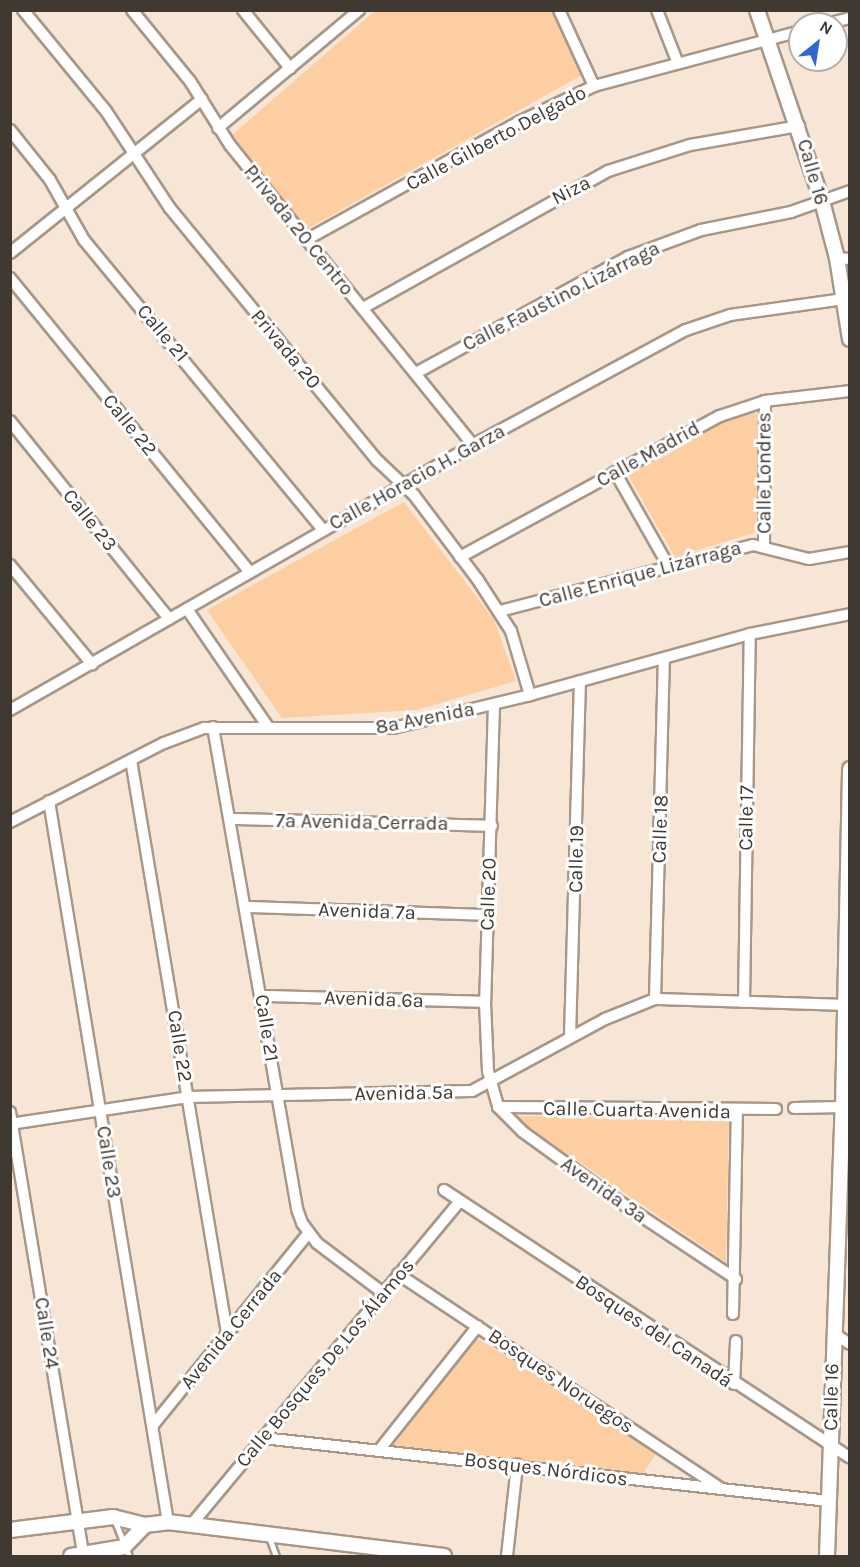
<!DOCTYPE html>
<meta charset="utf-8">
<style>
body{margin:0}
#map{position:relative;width:860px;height:1567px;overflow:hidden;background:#f7e5d5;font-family:Karla,sans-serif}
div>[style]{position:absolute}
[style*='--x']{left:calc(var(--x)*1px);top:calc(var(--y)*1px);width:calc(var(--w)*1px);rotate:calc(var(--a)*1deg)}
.green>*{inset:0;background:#fccea1}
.roads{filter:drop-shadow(2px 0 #a79788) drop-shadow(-2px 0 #a79788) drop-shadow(0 2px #a79788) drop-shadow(0 -2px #a79788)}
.service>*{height:5px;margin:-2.5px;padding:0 2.5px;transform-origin:2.5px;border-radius:2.5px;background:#fff}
.minor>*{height:10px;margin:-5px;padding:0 5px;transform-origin:5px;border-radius:5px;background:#fff}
.tertiary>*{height:14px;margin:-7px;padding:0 7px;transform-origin:7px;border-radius:7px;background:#fff}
span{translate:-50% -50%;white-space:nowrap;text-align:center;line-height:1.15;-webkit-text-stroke:6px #fff;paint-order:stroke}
.street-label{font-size:20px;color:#403932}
.frame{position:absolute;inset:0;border:12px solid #403932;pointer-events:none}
.north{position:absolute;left:788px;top:12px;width:60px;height:60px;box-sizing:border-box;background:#fff;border:2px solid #b3b0ad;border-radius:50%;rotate:30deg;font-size:16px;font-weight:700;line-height:24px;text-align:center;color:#403932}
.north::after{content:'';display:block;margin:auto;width:21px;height:27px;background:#3067d5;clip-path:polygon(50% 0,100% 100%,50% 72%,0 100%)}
</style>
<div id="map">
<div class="green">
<i style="clip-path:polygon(376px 10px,553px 11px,582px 75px,307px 229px,232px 135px)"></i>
<i style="clip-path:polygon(751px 410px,760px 417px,757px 532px,675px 557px,628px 475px,717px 424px)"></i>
<i style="clip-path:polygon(404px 502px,494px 620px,516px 681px,416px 710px,282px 718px,207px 610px)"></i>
<i style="clip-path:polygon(512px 1116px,729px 1118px,726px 1262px)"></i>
<i style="clip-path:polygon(475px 1337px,658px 1451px,642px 1475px,394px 1445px)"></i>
</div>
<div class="roads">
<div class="service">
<i style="--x:114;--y:1519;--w:40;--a:68"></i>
<i style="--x:269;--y:1537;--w:20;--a:70"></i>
</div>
<div class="minor">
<i style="--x:23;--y:10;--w:131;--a:50.6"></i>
<i style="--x:106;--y:111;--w:115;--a:56.7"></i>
<i style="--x:169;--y:207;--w:329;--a:50.6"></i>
<i style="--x:378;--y:461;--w:50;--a:43.4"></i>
<i style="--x:414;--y:495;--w:106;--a:53"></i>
<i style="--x:478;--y:580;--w:61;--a:57.1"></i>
<i style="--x:511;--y:631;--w:67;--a:73.5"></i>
<i style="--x:132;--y:10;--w:92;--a:50.8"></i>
<i style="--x:190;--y:81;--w:75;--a:58"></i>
<i style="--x:230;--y:145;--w:386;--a:51"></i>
<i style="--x:243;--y:10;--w:75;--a:51"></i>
<i style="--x:559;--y:10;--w:84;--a:65.3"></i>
<i style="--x:657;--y:10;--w:55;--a:68.6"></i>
<i style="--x:826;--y:24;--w:25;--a:-14"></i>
<i style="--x:218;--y:128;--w:184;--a:-39.9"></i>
<i style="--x:10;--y:130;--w:64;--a:51.3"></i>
<i style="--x:50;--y:180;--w:69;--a:60.5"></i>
<i style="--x:84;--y:240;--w:376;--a:50.5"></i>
<i style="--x:306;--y:240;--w:246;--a:-29"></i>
<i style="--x:521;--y:121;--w:81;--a:-25.6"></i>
<i style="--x:594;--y:86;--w:213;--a:-14.9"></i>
<i style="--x:10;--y:253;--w:246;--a:-38.7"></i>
<i style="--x:837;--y:258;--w:13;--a:4"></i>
<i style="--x:10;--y:278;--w:380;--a:50.8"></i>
<i style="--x:363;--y:308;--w:281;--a:-29.2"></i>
<i style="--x:608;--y:171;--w:86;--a:-17.6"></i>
<i style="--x:690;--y:145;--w:111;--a:-9.9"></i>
<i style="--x:416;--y:373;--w:242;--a:-28.7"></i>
<i style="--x:628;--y:257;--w:78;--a:-20.3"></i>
<i style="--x:701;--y:230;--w:92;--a:-11.3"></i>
<i style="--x:791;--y:212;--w:63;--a:-19.6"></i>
<i style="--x:10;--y:421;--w:254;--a:51.2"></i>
<i style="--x:615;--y:472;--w:109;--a:60.4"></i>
<i style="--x:764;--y:545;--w:144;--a:-89.6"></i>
<i style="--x:460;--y:557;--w:296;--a:-28.5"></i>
<i style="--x:720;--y:416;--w:47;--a:-18.4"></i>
<i style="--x:765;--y:401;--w:86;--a:-6.7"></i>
<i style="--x:10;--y:565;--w:129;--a:50.4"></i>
<i style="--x:187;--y:609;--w:143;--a:55.5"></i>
<i style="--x:500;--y:611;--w:261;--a:-14.6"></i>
<i style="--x:753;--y:545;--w:58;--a:14"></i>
<i style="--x:809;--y:559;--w:42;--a:-9.7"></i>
<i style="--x:494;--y:704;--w:298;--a:91.7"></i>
<i style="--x:485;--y:1002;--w:69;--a:87.5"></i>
<i style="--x:488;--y:1071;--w:37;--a:74"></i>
<i style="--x:498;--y:1107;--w:35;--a:45"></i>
<i style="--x:523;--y:1132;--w:116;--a:35.9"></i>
<i style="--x:617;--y:1200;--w:143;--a:33.6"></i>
<i style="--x:10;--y:710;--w:533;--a:-29.78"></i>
<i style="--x:473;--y:445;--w:242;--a:-28.4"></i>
<i style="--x:686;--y:330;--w:46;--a:-18.8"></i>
<i style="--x:730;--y:315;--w:115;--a:-8"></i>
<i style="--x:213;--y:727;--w:489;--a:80.1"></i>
<i style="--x:297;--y:1209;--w:15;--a:70"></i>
<i style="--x:302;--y:1223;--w:25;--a:53"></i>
<i style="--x:317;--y:1243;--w:83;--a:37.1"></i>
<i style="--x:131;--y:760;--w:581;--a:80.49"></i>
<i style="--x:49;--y:801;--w:731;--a:80.63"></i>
<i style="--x:232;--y:819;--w:260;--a:1.5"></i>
<i style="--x:10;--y:822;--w:173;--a:-27.2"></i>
<i style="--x:164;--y:743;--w:43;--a:-20.6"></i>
<i style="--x:204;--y:728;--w:189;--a:0"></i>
<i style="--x:393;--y:728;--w:141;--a:-13.5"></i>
<i style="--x:530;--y:695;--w:228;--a:-15.5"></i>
<i style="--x:750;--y:634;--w:102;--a:-11.3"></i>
<i style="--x:247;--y:907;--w:240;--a:1.9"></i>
<i style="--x:263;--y:996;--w:222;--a:1.5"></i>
<i style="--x:655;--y:999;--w:340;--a:-88.5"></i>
<i style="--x:744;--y:1002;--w:368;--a:-89.1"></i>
<i style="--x:570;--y:1037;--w:356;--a:-88.4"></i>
<i style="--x:498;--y:1107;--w:278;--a:0.4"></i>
<i style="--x:794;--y:1108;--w:49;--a:-1.2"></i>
<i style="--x:10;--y:1112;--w:448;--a:80.6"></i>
<i style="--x:10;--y:1124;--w:180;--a:-8.6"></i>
<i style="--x:188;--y:1097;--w:284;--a:-1.2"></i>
<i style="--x:472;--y:1091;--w:151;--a:-28.4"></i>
<i style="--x:605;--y:1019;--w:54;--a:-21.8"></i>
<i style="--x:655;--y:999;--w:195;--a:1.8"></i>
<i style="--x:444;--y:1190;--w:486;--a:33.4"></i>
<i style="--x:398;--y:1274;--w:387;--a:33.6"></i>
<i style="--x:733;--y:1314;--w:202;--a:-88.9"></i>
<i style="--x:833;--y:1333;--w:20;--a:33"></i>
<i style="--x:734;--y:1384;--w:43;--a:-87.3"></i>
<i style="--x:154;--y:1424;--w:245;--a:-51"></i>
<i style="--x:263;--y:1438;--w:569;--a:6.35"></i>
<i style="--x:380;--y:1449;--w:157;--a:-51.5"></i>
<i style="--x:191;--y:1525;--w:421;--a:-50.3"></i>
<i style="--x:507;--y:1556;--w:92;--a:-83.7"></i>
</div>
<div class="tertiary">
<i style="--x:757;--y:10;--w:202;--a:71.2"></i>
<i style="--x:822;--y:201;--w:59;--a:75.3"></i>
<i style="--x:837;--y:258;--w:82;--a:80.9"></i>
<i style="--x:10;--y:1530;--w:104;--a:-7.2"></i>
<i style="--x:113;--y:1517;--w:33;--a:14"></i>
<i style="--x:145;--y:1525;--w:23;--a:-7"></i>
<i style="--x:168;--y:1522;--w:278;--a:7"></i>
<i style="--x:71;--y:1556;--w:54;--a:-9.6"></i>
<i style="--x:124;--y:1547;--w:30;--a:-46"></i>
<i style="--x:827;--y:1556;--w:449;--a:-88"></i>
<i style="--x:843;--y:1107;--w:338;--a:-88.8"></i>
</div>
</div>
<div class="street-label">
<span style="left:496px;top:138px;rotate:-28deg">Calle Gilberto Delgado</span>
<span style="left:813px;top:172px;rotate:74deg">Calle 16</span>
<span style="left:571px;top:190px;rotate:-27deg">Niza</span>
<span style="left:299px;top:230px;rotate:51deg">Privada 20 Centro</span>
<span style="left:561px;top:296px;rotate:-27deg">Calle Faustino Lizárraga</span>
<span style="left:163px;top:333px;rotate:50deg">Calle 21</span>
<span style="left:286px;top:349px;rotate:50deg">Privada 20</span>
<span style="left:130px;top:425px;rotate:51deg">Calle 22</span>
<span style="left:648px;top:454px;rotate:-29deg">Calle Madrid</span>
<span style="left:764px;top:473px;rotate:-90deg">Calle Londres</span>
<span style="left:417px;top:477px;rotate:-29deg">Calle Horacio H. Garza</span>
<span style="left:90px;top:520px;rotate:51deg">Calle 23</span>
<span style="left:640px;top:574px;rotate:-15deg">Calle Enrique Lizárraga</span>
<span style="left:425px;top:718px;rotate:-11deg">8a Avenida</span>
<span style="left:746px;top:818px;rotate:-89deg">Calle 17</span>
<span style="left:362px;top:822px;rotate:1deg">7a Avenida Cerrada</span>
<span style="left:660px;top:829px;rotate:-88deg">Calle 18</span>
<span style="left:576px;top:859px;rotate:-89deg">Calle 19</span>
<span style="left:488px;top:894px;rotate:-88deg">Calle 20</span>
<span style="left:367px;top:911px;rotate:2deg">Avenida 7a</span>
<span style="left:374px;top:999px;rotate:2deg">Avenida 6a</span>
<span style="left:267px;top:1028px;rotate:81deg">Calle 21</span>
<span style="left:180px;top:1046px;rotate:81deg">Calle 22</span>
<span style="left:404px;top:1093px;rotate:-1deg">Avenida 5a</span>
<span style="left:637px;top:1110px;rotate:1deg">Calle Cuarta Avenida</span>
<span style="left:109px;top:1162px;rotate:81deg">Calle 23</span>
<span style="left:604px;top:1190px;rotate:35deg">Avenida 3a</span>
<span style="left:231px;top:1329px;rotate:-51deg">Avenida Cerrada</span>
<span style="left:654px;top:1331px;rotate:34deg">Bosques del Canadá</span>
<span style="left:47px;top:1333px;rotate:81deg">Calle 24</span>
<span style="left:325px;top:1363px;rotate:-50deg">Calle Bosques De Los Álamos</span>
<span style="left:561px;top:1381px;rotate:34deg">Bosques Noruegos</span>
<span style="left:831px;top:1397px;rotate:-89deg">Calle 16</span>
<span style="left:546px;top:1469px;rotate:7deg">Bosques Nórdicos</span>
</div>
<div class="frame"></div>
<div class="north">N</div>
</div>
